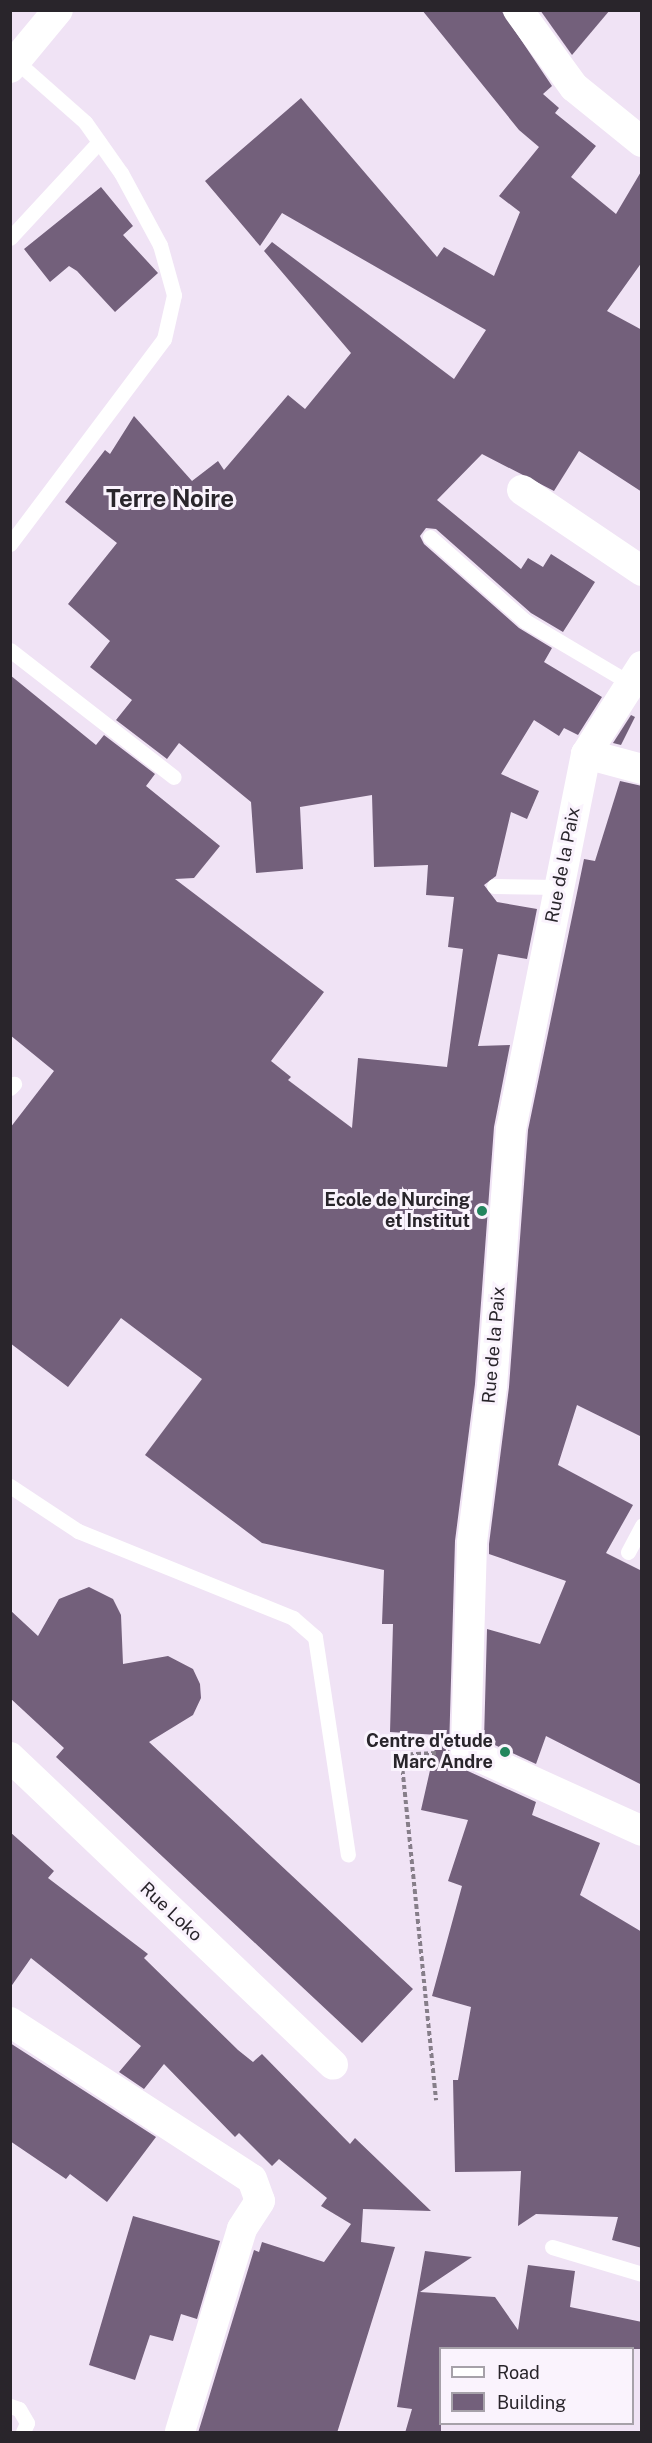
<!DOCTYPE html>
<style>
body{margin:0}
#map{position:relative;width:652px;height:2443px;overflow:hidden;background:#f0e3f5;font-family:"Public Sans",sans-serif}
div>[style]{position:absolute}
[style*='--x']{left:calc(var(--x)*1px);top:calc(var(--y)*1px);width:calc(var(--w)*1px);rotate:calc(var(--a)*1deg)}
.building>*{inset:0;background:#73607b}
.path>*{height:4px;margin-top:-2px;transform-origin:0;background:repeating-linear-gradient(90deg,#867e89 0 4.5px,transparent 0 7.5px)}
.service>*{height:15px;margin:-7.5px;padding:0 7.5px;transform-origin:7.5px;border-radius:7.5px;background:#fff}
.minor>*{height:30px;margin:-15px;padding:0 15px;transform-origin:15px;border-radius:15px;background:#fff}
.dots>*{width:16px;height:16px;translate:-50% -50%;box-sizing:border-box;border:3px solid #faf3fd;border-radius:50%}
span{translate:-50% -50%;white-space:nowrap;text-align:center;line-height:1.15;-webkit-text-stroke:6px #faf3fd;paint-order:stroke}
.street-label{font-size:18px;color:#29252b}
.poi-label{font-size:18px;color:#29252b;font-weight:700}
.right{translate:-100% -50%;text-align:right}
.district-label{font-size:24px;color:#29252b;font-weight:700}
.frame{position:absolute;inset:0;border:12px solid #29252b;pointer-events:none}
.legend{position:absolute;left:439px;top:2347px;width:195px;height:78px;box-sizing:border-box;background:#faf3fd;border:2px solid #a6a1a9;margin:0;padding:8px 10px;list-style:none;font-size:18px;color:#29252b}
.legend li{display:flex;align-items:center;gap:12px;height:30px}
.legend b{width:30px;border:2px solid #a6a1a9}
</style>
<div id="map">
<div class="building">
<i style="clip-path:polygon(422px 10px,501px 10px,552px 86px,543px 94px,559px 108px,555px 113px,596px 146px,571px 177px,616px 214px,642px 170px,642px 262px,607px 311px,642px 330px,642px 492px,579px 451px,554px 491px,482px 454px,437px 500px,521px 569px,528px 558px,543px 567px,551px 554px,595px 582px,563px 632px,531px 613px,436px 529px,426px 528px,420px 536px,424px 544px,519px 628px,552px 648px,544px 662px,602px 697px,578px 735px,564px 728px,559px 736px,534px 720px,501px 774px,539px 791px,527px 819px,511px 812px,496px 876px,484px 885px,497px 902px,537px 909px,527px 959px,498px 954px,478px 1046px,510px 1045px,494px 1127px,475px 1384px,455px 1541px,449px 1750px,459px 1767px,536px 1802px,532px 1815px,600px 1843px,580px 1895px,642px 1932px,642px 2248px,612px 2240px,618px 2217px,536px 2214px,518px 2226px,521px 2171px,455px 2172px,453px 2080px,458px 2080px,471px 2007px,432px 1996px,462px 1886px,448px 1881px,468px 1820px,421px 1810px,438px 1735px,390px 1732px,393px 1624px,382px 1624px,384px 1570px,262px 1543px,145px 1455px,202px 1379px,121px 1318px,68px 1387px,10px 1343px,10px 1128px,54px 1071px,10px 1035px,10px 675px,96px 745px,104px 735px,155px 774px,146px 786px,220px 846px,194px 878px,175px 879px,324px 992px,271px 1061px,291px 1077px,288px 1080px,352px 1128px,358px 1058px,447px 1067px,463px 949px,448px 947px,454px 897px,426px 895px,428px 865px,374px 867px,372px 795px,300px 807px,303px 869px,256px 873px,251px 802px,179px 743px,167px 759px,116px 720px,132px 700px,90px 667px,110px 641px,68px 604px,117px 543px,65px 502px,105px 450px,110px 454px,134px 416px,192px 481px,218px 461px,224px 470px,288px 395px,305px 409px,351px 353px,264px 251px,272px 242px,454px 379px,486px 330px,282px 213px,260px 246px,205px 181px,301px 98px,437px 257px,444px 247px,494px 276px,520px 212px,499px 196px,539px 147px,519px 130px)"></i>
<i style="clip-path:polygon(540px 10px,610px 10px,572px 55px)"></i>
<i style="clip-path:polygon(101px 187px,133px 226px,123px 235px,158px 273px,115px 312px,77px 271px,69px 266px,50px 282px,24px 249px)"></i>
<i style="clip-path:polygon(631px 715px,635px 717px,621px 745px,613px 743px)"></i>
<i style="clip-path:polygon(620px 781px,642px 786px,642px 1437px,577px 1405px,558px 1465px,633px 1505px,606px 1553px,642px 1571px,642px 1785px,546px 1736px,536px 1764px,484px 1740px,487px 1629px,540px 1644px,566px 1581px,489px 1554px,489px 1544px,509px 1387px,528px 1130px,584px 859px,595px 861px)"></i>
<i style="clip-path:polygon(89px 1587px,113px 1599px,121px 1615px,123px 1664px,168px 1656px,193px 1669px,200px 1684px,201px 1698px,193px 1715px,149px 1742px,413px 1989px,362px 2043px,56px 1757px,64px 1748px,10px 1698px,10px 1610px,38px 1636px,59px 1599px)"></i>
<i style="clip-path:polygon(10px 1832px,54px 1871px,48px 1878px,148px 1954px,144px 1958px,238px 2050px,253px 2062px,262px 2054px,350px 2144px,355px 2138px,431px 2211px,363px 2209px,361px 2242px,395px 2247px,337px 2433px,198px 2433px,254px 2250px,259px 2252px,262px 2242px,324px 2262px,351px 2224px,321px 2206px,327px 2198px,279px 2159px,272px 2166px,239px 2133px,235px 2137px,164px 2064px,144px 2089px,119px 2072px,141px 2046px,31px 1958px,10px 1988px)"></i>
<i style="clip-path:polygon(10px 2043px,156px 2137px,107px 2202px,70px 2174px,66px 2179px,10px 2141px)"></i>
<i style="clip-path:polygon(133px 2216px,220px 2241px,197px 2319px,181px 2314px,173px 2341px,150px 2335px,135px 2380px,89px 2365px)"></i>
<i style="clip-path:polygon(425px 2251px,472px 2257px,420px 2292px,495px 2297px,518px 2330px,528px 2265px,575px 2271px,570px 2307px,642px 2322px,642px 2349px,441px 2349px,441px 2433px,405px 2433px,412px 2409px,397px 2407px)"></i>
</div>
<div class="path">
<i style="--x:436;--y:1753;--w:35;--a:177"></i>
<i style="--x:401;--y:1755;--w:347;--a:84.2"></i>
</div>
<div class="service">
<i style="--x:10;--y:238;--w:131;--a:-47.2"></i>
<i style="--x:430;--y:537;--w:127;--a:41.5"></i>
<i style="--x:525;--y:621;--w:122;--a:30.6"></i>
<i style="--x:10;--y:544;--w:256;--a:-53.1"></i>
<i style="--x:164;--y:339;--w:45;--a:-77.2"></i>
<i style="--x:174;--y:295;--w:52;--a:-105.6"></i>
<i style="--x:160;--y:245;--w:82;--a:-118.4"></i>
<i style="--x:121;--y:173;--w:62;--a:-125.2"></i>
<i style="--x:85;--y:122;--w:92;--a:-138.5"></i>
<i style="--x:10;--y:650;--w:207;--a:37.8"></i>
<i style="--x:494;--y:886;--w:65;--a:0.9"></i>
<i style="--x:10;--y:1088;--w:6;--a:-45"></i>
<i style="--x:10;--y:1486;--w:82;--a:33.5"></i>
<i style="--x:78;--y:1531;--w:232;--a:22"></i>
<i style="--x:293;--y:1618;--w:29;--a:41"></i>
<i style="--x:315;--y:1637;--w:220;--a:81.4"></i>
<i style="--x:628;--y:1552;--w:30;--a:-62"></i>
<i style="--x:552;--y:2247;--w:94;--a:16.7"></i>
<i style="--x:10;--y:2406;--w:9;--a:18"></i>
<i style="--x:19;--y:2409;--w:16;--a:60"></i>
<i style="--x:27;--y:2423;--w:10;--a:114"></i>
</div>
<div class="minor">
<i style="--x:518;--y:10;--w:95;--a:54"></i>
<i style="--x:574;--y:87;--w:87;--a:39"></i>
<i style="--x:10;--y:68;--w:75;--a:-50.4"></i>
<i style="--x:522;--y:490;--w:145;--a:34"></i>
<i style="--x:642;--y:666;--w:104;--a:122.5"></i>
<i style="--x:586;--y:754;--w:381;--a:101.3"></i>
<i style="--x:511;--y:1128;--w:259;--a:94.2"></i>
<i style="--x:492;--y:1386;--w:158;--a:97.3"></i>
<i style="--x:472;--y:1543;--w:208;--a:91.7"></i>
<i style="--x:466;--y:1751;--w:193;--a:24.4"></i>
<i style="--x:586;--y:754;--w:58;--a:15"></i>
<i style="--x:10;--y:1757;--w:446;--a:43.6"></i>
<i style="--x:10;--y:2022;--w:288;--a:33"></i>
<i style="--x:252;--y:2179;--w:23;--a:70"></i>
<i style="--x:260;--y:2201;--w:33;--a:123"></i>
<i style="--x:242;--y:2229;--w:212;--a:107"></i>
</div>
<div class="dots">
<i style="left:482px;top:1211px;background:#22855e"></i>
<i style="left:505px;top:1752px;background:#22855e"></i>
</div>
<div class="street-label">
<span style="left:563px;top:865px;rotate:-79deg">Rue de la Paix</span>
<span style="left:494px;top:1345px;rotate:-85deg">Rue de la Paix</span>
<span style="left:171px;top:1912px;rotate:43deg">Rue Loko</span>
</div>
<div class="poi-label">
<span class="right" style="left:470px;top:1211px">Ecole de Nurcing<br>et Institut</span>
<span class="right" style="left:493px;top:1752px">Centre d'etude<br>Marc Andre</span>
</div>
<div class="district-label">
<span style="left:170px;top:499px">Terre Noire</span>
</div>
<div class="frame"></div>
<ul class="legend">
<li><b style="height:8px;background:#fff"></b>Road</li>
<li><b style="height:16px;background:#73607b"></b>Building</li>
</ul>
</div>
